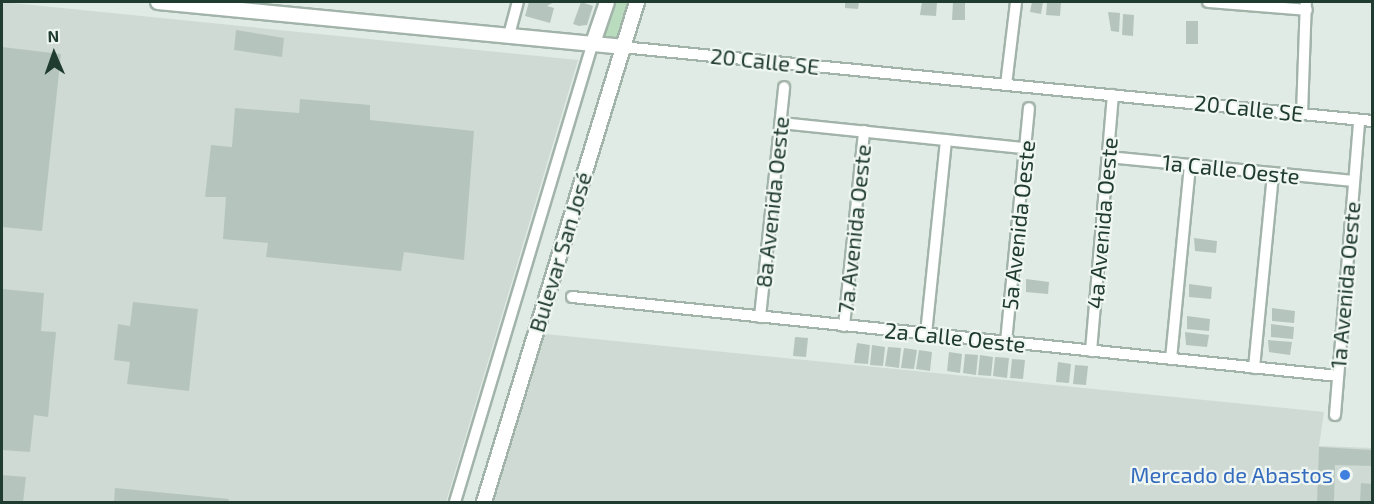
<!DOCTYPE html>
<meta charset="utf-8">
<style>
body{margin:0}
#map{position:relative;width:1374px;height:504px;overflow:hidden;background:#dfebe4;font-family:"Exo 2",sans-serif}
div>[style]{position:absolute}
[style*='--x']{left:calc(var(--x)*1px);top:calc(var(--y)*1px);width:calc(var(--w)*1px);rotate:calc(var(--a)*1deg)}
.built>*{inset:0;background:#cedad3}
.green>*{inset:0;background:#b8dcbd}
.building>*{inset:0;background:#b5c5bd}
.roads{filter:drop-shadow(2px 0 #a2b3aa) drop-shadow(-2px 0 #a2b3aa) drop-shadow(0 2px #a2b3aa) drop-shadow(0 -2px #a2b3aa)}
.minor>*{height:10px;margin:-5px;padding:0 5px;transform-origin:5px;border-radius:5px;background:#fff}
.tertiary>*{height:14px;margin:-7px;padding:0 7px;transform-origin:7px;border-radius:7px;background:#fff}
.dots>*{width:16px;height:16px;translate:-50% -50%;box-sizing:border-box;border:3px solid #f0f7f2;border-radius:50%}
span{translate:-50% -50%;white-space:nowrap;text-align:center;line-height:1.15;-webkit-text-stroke:4.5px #f0f7f2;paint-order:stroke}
.street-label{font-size:22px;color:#203b30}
.shop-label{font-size:22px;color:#366cbe}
.right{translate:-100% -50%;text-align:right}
.frame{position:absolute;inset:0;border:3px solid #203b30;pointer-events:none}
.north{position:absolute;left:24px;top:24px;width:60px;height:60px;-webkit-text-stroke:4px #f0f7f2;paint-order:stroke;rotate:358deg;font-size:16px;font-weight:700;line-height:24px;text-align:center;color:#203b30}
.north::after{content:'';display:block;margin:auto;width:21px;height:27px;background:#203b30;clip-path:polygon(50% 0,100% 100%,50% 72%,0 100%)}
</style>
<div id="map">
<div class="built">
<i style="clip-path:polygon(2px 2px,578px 60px,446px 502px,2px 502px)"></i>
<i style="clip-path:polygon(545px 334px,1324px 412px,1319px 446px,1372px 448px,1372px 502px,494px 502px)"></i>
</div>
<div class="green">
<i style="clip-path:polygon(611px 2px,639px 2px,622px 46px,594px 43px)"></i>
</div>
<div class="building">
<i style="clip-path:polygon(529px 2px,554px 2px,547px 6px,554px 8px,550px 23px,525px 16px)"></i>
<i style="clip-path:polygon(581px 2px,593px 6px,587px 25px,579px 26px,573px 24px)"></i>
<i style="clip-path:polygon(845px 2px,859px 2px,858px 9px,845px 8px)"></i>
<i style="clip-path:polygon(922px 2px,937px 2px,936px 16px,920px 15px)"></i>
<i style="clip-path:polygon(953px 2px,965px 2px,965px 20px,952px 20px)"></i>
<i style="clip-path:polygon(1032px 2px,1043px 2px,1041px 14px,1030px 12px)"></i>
<i style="clip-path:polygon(1047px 2px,1061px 2px,1060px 16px,1046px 15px)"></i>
<i style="clip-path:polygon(1108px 12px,1120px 13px,1119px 32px,1111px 31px)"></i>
<i style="clip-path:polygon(1123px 14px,1134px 15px,1133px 36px,1122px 35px)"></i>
<i style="clip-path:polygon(1186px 21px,1198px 21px,1198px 44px,1186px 44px)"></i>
<i style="clip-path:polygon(236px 30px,284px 38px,282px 57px,234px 50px)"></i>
<i style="clip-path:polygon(2px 47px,61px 54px,42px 231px,2px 227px)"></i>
<i style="clip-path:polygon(300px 99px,370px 105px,370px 120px,474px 131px,464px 260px,404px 252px,401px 271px,266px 257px,268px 243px,223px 239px,226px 197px,205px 197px,211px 145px,232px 147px,235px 108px,299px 113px)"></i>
<i style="clip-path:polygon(1194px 238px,1217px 241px,1216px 253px,1195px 251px)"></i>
<i style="clip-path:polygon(1026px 279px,1049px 282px,1048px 294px,1026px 292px)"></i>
<i style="clip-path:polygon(1189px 284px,1212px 287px,1211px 299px,1189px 297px)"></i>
<i style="clip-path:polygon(2px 289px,44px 293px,41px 331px,56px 332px,48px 417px,34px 415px,30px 452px,2px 450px)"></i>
<i style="clip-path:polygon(133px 302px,198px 309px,189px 391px,127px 384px,130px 362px,114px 360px,118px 324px,130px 326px)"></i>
<i style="clip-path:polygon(1272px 308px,1295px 311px,1294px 323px,1272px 321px)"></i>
<i style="clip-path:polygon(1187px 316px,1210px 319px,1209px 331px,1187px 329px)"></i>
<i style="clip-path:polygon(1271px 324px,1294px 327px,1293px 339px,1271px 337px)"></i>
<i style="clip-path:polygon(1185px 332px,1209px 335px,1207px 347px,1186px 345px)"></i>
<i style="clip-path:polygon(795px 337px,808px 338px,806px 357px,793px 356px)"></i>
<i style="clip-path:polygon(1268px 340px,1292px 342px,1290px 355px,1269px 352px)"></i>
<i style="clip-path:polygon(857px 343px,870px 345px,868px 364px,854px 363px)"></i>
<i style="clip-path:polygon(872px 345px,885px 347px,883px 366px,870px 365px)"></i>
<i style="clip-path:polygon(888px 347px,901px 348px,899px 368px,885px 366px)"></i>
<i style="clip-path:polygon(904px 348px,917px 350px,914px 369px,901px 368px)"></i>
<i style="clip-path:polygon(919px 350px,932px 352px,930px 371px,916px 369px)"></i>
<i style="clip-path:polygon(949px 352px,962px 354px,960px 373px,947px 371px)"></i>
<i style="clip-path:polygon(965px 354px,978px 355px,976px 375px,963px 373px)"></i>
<i style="clip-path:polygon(980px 355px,993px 357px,991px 376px,978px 375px)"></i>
<i style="clip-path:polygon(995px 357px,1009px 358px,1007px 378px,993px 376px)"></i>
<i style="clip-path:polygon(1012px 359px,1025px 360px,1023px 379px,1010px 378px)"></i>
<i style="clip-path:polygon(1058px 362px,1071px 364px,1069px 383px,1056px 382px)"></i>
<i style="clip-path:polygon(1075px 365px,1088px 366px,1086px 385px,1073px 384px)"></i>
<i style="clip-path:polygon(1319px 447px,1372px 450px,1372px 466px,1335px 465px,1334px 502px,1317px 502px)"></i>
<i style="clip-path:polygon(2px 475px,26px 477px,23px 502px,2px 502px)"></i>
<i style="clip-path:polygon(1361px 483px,1372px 484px,1372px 502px,1360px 502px)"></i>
<i style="clip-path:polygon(115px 488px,229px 499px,228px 502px,114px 502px)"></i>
</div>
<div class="roads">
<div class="minor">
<i style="--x:1208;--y:2;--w:99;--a:4.6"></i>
<i style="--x:509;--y:35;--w:34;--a:-75"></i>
<i style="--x:622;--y:47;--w:754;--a:5.63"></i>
<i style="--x:1006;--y:85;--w:84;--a:-83.1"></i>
<i style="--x:1302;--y:114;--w:112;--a:-88"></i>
<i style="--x:781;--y:123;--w:245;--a:5.9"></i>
<i style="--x:1108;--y:157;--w:247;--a:5.6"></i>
<i style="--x:572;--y:297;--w:770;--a:5.89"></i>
<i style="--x:760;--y:317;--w:231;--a:-84"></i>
<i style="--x:844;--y:326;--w:196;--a:-84.1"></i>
<i style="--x:926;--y:334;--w:195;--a:-84.1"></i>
<i style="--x:1006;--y:342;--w:235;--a:-84.4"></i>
<i style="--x:1091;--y:351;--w:257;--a:-85.1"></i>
<i style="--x:1171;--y:359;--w:195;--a:-84.4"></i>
<i style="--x:1254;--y:368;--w:196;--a:-84.4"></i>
<i style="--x:1335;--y:415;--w:296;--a:-85.3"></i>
<i style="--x:455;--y:502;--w:479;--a:-73.3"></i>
</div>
<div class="tertiary">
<i style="--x:158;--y:2;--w:466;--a:5.5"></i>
<i style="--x:593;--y:43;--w:43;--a:-71.1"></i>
<i style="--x:484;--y:502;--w:523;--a:-72.99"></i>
</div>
</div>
<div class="dots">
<i style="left:1345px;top:475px;background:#3f7fe0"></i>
</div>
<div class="street-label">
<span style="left:765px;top:61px;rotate:6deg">20 Calle SE</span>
<span style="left:1249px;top:108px;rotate:6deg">20 Calle SE</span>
<span style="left:1231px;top:169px;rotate:6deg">1a Calle Oeste</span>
<span style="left:772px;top:202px;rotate:-84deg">8a Avenida Oeste</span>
<span style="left:1102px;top:223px;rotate:-85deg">4a Avenida Oeste</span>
<span style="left:1018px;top:225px;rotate:-84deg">5a Avenida Oeste</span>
<span style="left:854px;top:229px;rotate:-84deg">7a Avenida Oeste</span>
<span style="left:560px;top:252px;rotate:-73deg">Bulevar San José</span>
<span style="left:1345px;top:285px;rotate:-85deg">1a Avenida Oeste</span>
<span style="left:955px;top:337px;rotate:6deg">2a Calle Oeste</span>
</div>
<div class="shop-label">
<span class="right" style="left:1333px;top:475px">Mercado de Abastos</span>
</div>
<div class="frame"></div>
<div class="north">N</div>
</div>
